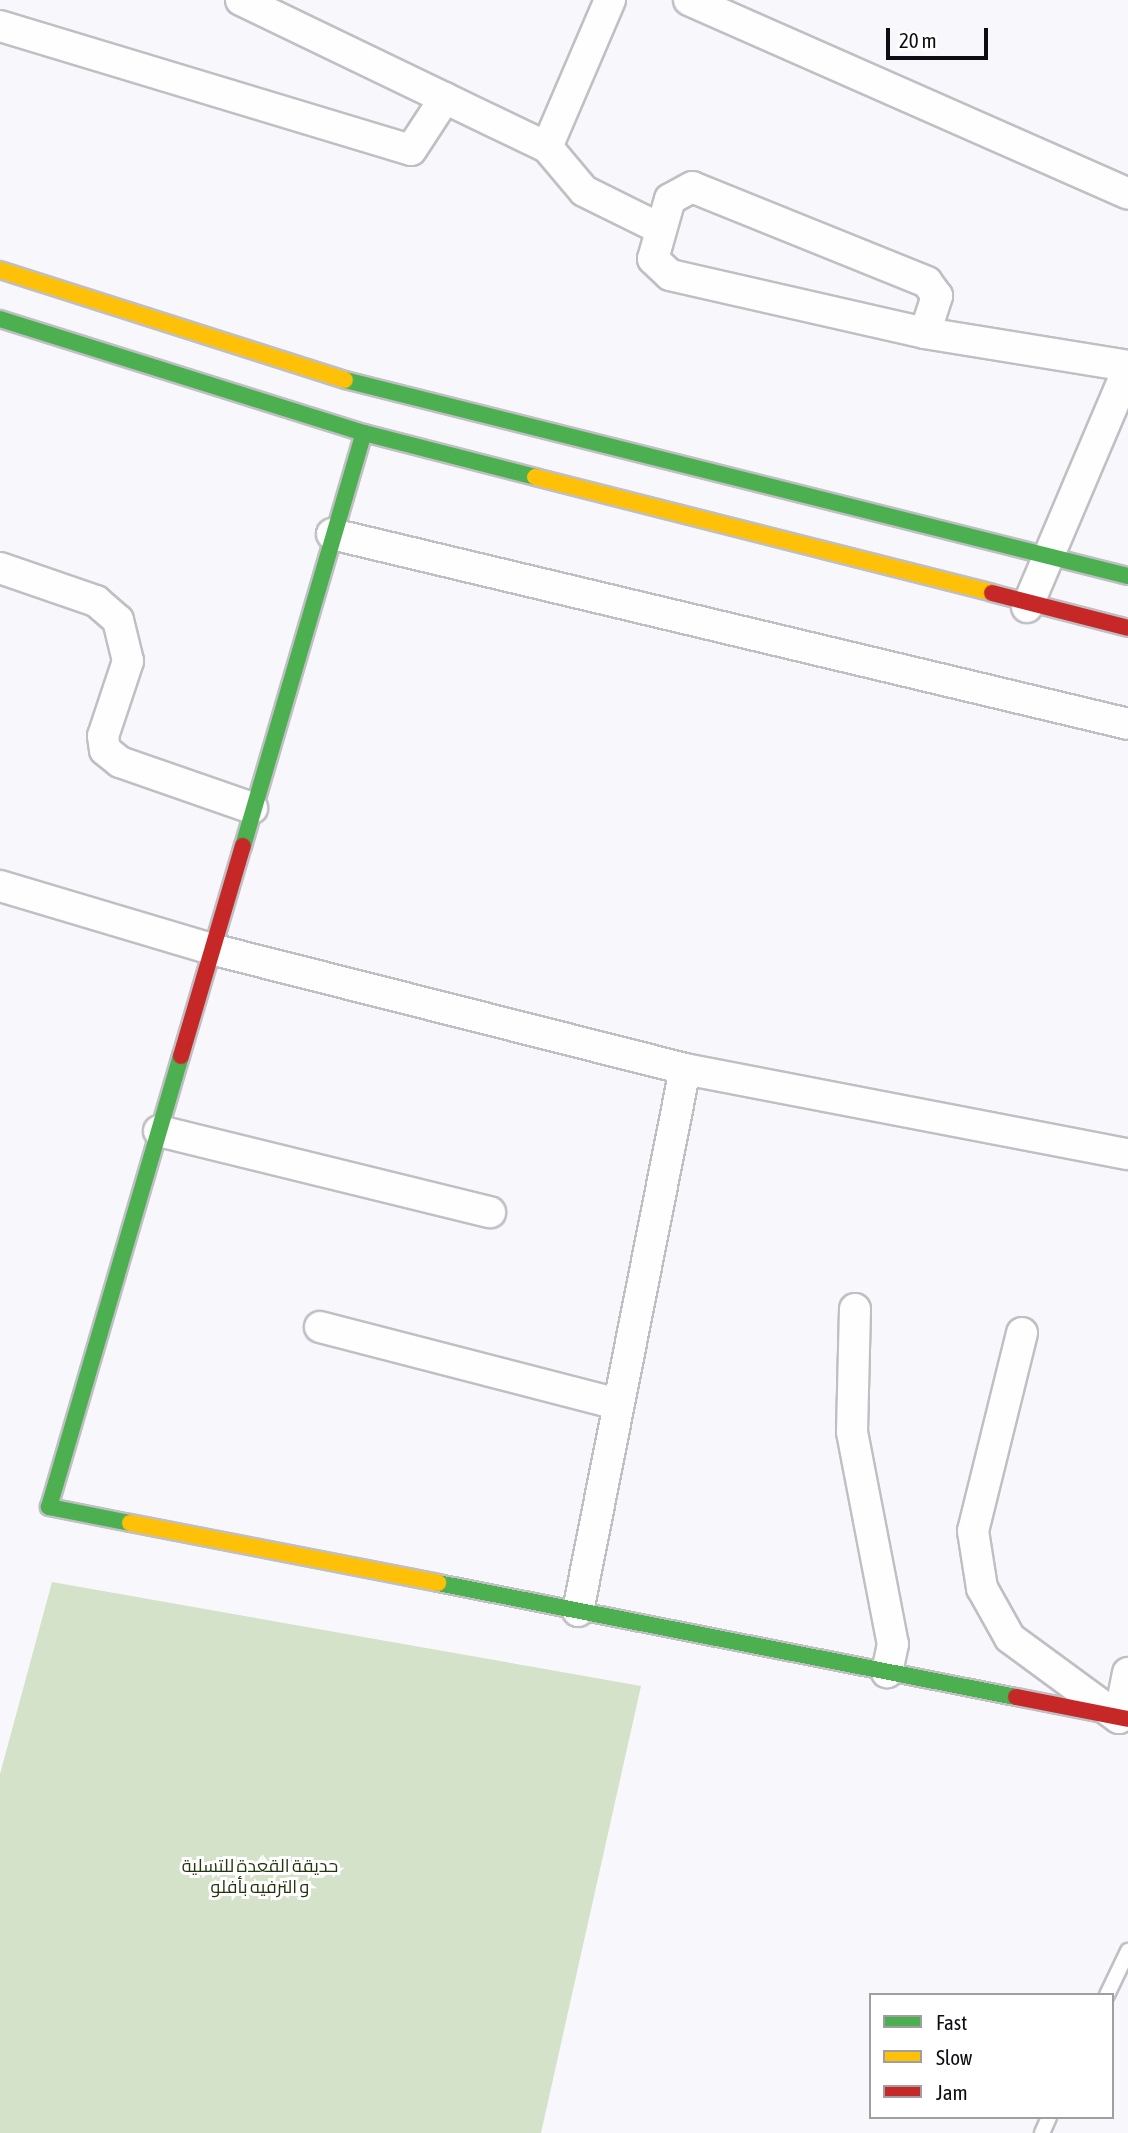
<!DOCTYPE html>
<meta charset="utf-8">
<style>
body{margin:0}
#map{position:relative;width:1128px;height:2133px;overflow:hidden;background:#f8f8fc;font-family:"Asap Condensed",Cairo,sans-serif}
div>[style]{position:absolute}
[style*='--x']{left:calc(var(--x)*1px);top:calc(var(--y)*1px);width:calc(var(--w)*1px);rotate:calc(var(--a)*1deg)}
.green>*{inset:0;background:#d3e2c8}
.roads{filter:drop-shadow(2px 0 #bfbfc4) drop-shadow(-2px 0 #bfbfc4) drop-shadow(0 2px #bfbfc4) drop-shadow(0 -2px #bfbfc4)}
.lane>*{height:14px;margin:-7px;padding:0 7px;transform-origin:7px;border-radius:7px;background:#fefeff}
.street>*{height:30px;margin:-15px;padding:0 15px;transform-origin:15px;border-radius:15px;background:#fefeff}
.fast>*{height:16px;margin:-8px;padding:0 8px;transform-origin:8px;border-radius:8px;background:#4caf50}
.slow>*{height:16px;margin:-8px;padding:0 8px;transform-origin:8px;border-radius:8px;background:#ffc107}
.jam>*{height:16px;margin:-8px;padding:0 8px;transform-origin:8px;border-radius:8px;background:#c62828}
span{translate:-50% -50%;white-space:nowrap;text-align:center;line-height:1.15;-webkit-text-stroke:6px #fff;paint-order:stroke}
.park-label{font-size:18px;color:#23350e}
.legend{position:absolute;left:869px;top:1993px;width:245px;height:126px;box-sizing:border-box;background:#fff;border:2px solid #9f9ea1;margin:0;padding:9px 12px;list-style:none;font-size:21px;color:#0e0d13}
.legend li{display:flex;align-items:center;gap:14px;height:35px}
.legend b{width:35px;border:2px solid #9f9ea1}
.scale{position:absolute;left:886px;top:28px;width:102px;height:32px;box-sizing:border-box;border:4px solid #0e0d13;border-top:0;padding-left:9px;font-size:21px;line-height:24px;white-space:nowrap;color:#0e0d13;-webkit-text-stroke:5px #fff;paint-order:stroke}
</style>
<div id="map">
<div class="green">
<i style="clip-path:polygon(52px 1582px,641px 1686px,541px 2133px,0 2133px,0 1774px)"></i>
</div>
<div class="roads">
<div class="lane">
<i style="--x:1107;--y:1995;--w:49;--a:-64.5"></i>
<i style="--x:1042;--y:2133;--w:17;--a:-66"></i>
</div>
<div class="street">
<i style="--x:241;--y:0;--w:339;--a:25.7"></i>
<i style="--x:547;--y:147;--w:57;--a:49.9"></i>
<i style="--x:584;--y:191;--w:86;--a:26.3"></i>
<i style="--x:689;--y:0;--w:480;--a:23.8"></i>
<i style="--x:0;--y:26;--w:429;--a:16.8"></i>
<i style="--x:411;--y:150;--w:62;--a:-56.8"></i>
<i style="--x:547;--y:147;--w:160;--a:-66.8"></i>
<i style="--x:925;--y:333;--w:39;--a:-72"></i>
<i style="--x:937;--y:296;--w:17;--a:-126"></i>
<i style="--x:927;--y:282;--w:253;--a:-158"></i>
<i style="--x:692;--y:187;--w:25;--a:151"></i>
<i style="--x:670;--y:199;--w:62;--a:105.8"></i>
<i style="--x:653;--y:259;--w:23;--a:43"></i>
<i style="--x:670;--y:275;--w:262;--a:12.8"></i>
<i style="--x:925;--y:333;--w:206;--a:9.2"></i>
<i style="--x:332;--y:534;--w:818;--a:13.42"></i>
<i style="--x:0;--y:568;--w:102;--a:19"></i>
<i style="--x:96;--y:601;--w:29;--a:41"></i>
<i style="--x:118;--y:620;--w:42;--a:76.3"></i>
<i style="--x:128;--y:661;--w:79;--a:108.4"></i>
<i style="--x:103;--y:736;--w:14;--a:82"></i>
<i style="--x:105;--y:750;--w:19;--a:39"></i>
<i style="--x:120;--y:762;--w:140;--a:19.2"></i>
<i style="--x:1027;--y:607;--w:259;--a:-67"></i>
<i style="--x:0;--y:886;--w:220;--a:16.6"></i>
<i style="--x:211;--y:949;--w:489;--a:14.2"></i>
<i style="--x:685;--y:1069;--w:451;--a:10.9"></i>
<i style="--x:159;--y:1131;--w:341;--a:13.8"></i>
<i style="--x:855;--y:1309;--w:123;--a:91.4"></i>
<i style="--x:852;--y:1432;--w:216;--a:79.1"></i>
<i style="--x:893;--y:1644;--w:29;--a:102"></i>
<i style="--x:320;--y:1327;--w:308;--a:14.5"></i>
<i style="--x:1022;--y:1333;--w:204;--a:103.9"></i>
<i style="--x:973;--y:1531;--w:58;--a:81"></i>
<i style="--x:982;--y:1588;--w:57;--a:60.8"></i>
<i style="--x:1010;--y:1638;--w:135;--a:36.3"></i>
<i style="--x:1119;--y:1718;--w:46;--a:-78.7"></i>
<i style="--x:578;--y:1611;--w:552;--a:-78.83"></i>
</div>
<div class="fast">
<i style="--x:0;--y:319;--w:381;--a:17.4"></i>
<i style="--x:364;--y:433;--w:177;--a:14.4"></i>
<i style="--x:345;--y:380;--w:807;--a:14.05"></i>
<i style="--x:243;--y:846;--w:430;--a:-73.7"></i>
<i style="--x:130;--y:1523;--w:83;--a:-168.8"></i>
<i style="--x:49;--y:1507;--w:470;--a:-73.7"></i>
<i style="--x:438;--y:1583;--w:589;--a:11.16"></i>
</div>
<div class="slow">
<i style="--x:0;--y:270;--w:362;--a:17.7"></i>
<i style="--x:535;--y:477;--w:471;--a:14.2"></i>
<i style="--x:130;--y:1523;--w:314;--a:11"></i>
</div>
<div class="jam">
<i style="--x:992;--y:593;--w:140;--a:14.4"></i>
<i style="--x:181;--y:1056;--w:219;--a:-73.6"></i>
<i style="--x:1016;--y:1697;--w:114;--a:11.1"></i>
</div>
</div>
<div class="park-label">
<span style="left:260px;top:1877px">حديقة القعدة للتسلية<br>و الترفيه بأفلو</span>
</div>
<ul class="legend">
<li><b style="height:9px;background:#4caf50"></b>Fast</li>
<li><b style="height:9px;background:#ffc107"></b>Slow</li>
<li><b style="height:9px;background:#c62828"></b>Jam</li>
</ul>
<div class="scale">20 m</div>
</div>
